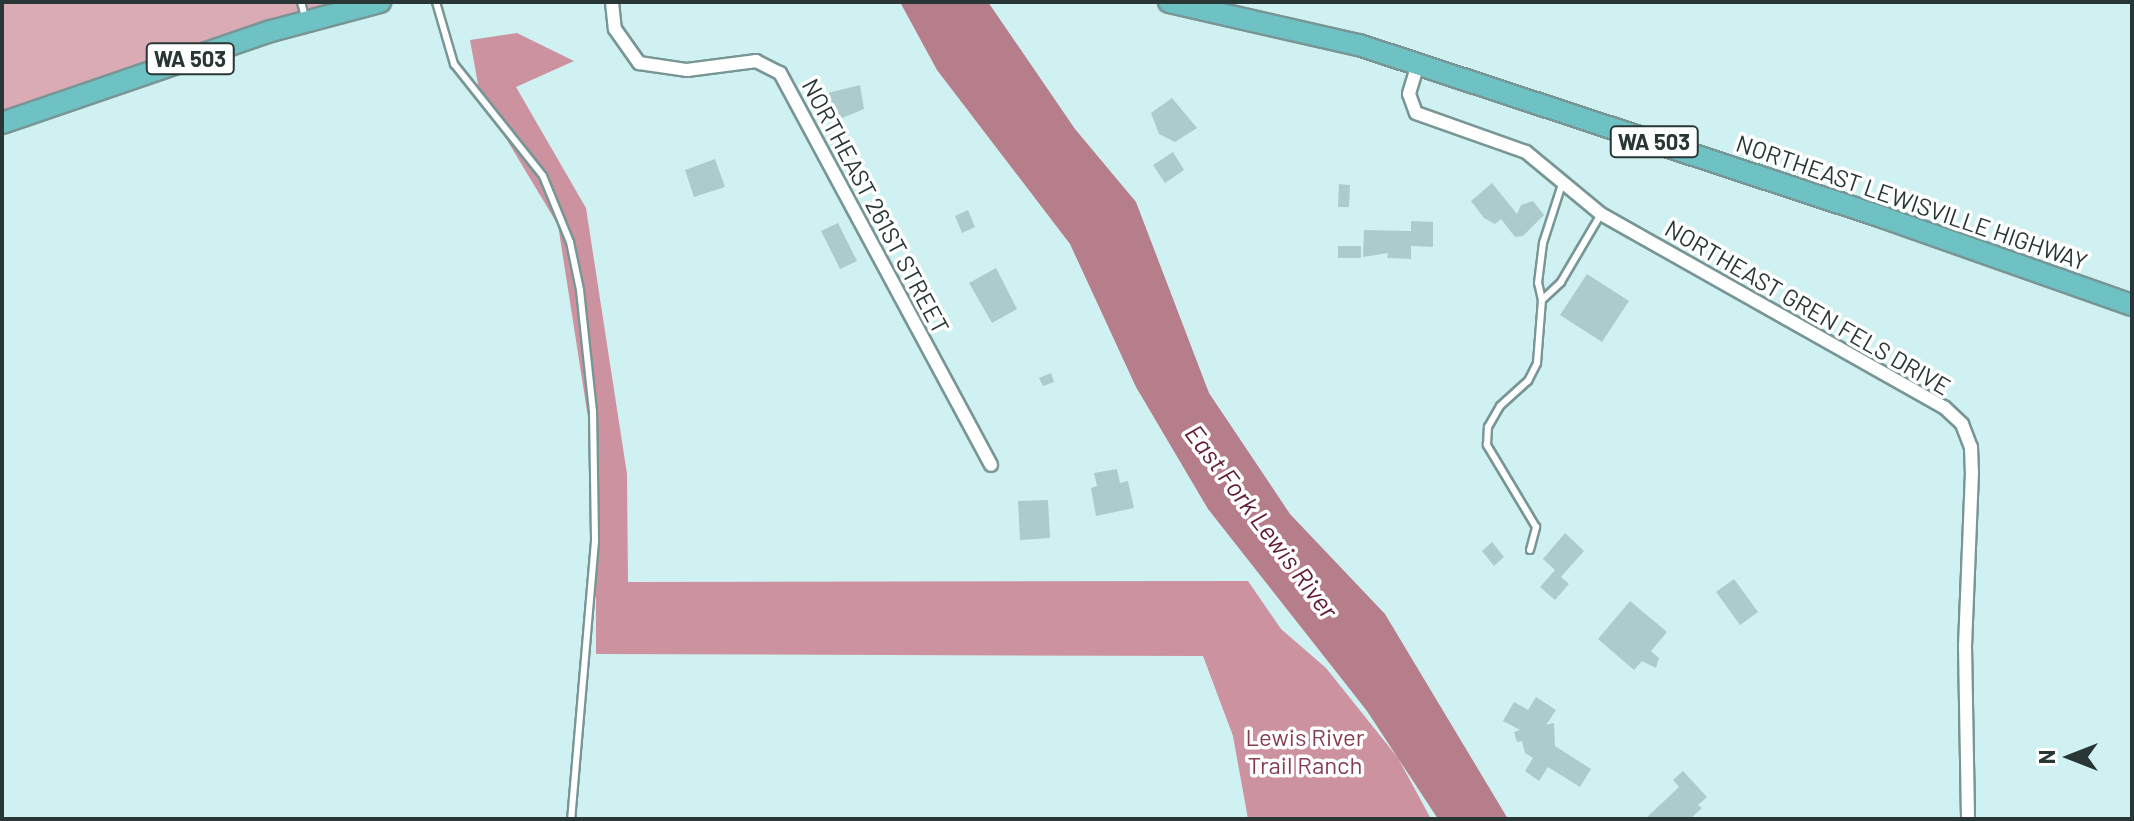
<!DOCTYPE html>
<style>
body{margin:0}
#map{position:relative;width:2134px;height:821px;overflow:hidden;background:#d0f1f1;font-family:Barlow,sans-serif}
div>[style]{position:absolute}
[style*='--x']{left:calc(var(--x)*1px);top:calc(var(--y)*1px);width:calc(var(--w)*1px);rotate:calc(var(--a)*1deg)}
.green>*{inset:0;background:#daaab5}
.forest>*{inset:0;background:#cc92a0}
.water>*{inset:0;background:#b67e8b}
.building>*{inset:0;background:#accccc}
.roads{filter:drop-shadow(2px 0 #789696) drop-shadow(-2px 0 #789696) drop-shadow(0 2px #789696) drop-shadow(0 -2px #789696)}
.lane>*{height:6px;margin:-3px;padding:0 3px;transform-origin:3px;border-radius:3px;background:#fff}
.street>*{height:12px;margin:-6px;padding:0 6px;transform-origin:6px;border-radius:6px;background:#fff}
.primary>*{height:20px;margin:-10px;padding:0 10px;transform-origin:10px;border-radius:10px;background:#6fc2c3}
span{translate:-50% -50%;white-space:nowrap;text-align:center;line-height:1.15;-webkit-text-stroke:7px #fff;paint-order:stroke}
.shield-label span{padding:2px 6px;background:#fff;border:2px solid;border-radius:6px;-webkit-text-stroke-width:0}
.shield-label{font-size:22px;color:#293636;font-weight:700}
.street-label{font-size:24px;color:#293636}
.park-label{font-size:24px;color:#853d51}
.water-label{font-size:26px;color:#621d34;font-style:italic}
.frame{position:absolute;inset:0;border:4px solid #293636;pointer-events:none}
.north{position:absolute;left:2030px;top:717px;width:80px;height:80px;-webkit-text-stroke:6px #fff;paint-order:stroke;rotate:270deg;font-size:22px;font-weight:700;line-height:32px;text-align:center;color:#293636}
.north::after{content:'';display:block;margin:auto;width:28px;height:36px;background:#293636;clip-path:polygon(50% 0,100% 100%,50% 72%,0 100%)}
</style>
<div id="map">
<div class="green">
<i style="clip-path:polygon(2px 2px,380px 2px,2px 123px)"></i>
</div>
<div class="forest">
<i style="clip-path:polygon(517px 33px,574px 61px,516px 87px,586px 208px,627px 474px,628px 582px,1248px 581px,1281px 629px,1326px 668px,1398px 758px,1431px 819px,1248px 819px,1233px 736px,1203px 656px,596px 654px,596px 469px,558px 225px,480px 95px,470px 40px)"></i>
</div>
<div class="water">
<i style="clip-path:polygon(900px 2px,988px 2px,1075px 129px,1136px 202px,1209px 393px,1290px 514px,1385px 614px,1508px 819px,1438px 819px,1367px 711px,1208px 509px,1136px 387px,1070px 244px,937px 70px)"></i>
</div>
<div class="building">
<i style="clip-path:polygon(860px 85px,864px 109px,835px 121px,824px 94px)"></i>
<i style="clip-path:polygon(1172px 98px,1197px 128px,1175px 142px,1159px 134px,1151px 113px)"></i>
<i style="clip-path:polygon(1173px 152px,1184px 170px,1165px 183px,1153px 165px)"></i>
<i style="clip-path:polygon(715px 159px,725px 187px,694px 197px,685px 170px)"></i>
<i style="clip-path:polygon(1492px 183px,1517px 214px,1521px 205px,1533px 201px,1544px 215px,1523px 236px,1515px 237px,1501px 219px,1495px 224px,1484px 218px,1471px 201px)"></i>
<i style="clip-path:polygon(1339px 184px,1350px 185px,1349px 207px,1338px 207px)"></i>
<i style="clip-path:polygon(968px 210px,975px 227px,962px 233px,955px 216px)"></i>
<i style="clip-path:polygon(1411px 221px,1433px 222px,1433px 247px,1411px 246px,1411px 259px,1387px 258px,1388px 253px,1363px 257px,1364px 230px,1411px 231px)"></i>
<i style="clip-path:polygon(838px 223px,857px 261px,840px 269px,821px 231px)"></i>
<i style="clip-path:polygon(1338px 246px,1361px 246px,1361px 258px,1338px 258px)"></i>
<i style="clip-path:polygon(996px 268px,1017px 309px,992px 323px,969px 283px)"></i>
<i style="clip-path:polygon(1587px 274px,1629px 301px,1602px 342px,1560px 315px)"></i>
<i style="clip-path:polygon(1051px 373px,1054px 382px,1043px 386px,1039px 378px)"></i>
<i style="clip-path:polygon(1117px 469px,1120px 483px,1128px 481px,1134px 508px,1096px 516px,1091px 488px,1097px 486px,1094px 473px)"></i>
<i style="clip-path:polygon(1048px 500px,1050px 538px,1020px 540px,1018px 501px)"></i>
<i style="clip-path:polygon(1565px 533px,1584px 551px,1561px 577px,1569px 584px,1555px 600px,1540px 587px,1555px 570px,1543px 559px)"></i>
<i style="clip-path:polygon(1492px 542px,1504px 557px,1494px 566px,1482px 551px)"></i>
<i style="clip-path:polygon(1734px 579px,1758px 612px,1740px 625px,1716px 592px)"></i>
<i style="clip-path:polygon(1630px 601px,1667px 632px,1651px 651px,1659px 658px,1656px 668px,1642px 661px,1634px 670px,1598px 639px)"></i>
<i style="clip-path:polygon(1536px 697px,1556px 710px,1546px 725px,1554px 723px,1555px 746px,1591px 769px,1580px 787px,1548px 767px,1539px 781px,1525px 771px,1533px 758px,1525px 753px,1522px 741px,1517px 742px,1514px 732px,1520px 730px,1503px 721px,1514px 702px,1528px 710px)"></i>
<i style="clip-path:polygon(1683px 771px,1707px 797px,1698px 805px,1702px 808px,1690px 819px,1645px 819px,1679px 787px,1673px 780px)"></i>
</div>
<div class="roads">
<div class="lane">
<i style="--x:301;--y:2;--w:16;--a:75"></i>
<i style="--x:436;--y:2;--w:65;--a:73.8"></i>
<i style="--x:454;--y:64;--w:143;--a:51.5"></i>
<i style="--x:543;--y:176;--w:71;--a:67.8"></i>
<i style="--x:570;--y:242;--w:49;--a:78.2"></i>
<i style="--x:580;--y:290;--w:122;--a:83.9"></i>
<i style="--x:593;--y:411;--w:130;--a:89.1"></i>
<i style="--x:595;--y:541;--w:279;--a:94.9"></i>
<i style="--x:1542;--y:300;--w:17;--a:-103"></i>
<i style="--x:1538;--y:283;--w:40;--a:-82.9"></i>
<i style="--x:1543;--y:243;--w:65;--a:-72.1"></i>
<i style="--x:1530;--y:550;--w:24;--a:-75"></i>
<i style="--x:1536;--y:527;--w:96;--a:-120.9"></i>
<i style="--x:1487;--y:445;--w:18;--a:-87"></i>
<i style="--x:1488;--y:427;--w:24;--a:-60"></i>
<i style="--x:1500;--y:406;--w:38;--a:-42"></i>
<i style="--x:1528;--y:381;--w:20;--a:-63"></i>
<i style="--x:1537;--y:363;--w:63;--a:-85.5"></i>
<i style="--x:1542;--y:300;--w:26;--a:-43"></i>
<i style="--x:1561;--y:282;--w:79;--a:-59.5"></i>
</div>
<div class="street">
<i style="--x:612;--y:2;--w:27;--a:84"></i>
<i style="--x:615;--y:29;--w:42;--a:54.8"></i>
<i style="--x:639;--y:63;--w:49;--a:8.3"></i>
<i style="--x:687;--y:70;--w:70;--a:-7.4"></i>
<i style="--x:756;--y:61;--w:27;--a:27"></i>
<i style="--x:780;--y:73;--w:445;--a:61.7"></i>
<i style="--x:1418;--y:64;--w:31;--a:107"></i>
<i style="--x:1409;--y:94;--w:20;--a:70"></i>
<i style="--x:1416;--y:113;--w:117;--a:19.5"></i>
<i style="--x:1526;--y:152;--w:97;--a:39.6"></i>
<i style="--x:1601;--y:214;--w:394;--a:29.4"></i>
<i style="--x:1944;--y:407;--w:25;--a:43"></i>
<i style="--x:1962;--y:424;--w:25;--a:69"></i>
<i style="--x:1971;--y:447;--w:25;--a:88"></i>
<i style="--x:1972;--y:472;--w:174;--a:92.3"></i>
<i style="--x:1965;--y:646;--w:173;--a:89"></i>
</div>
<div class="primary">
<i style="--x:1169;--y:2;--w:195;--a:12.8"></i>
<i style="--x:1359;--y:45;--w:547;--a:18.2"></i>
<i style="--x:1879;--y:216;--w:268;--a:19.4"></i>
<i style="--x:2;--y:123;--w:284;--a:-18.9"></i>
<i style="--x:271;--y:31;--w:113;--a:-14.9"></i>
</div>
</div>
<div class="shield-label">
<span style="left:190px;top:59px">WA 503</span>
<span style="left:1654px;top:142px">WA 503</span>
</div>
<div class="street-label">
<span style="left:1912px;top:202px;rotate:19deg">NORTHEAST LEWISVILLE HIGHWAY</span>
<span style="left:876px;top:206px;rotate:62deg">NORTHEAST 261ST STREET</span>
<span style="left:1808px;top:307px;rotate:30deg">NORTHEAST GREN FELS DRIVE</span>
</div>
<div class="park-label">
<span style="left:1305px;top:751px">Lewis River<br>Trail Ranch</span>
</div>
<div class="water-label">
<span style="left:1262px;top:521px;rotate:53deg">East Fork Lewis River</span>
</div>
<div class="frame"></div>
<div class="north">N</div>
</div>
